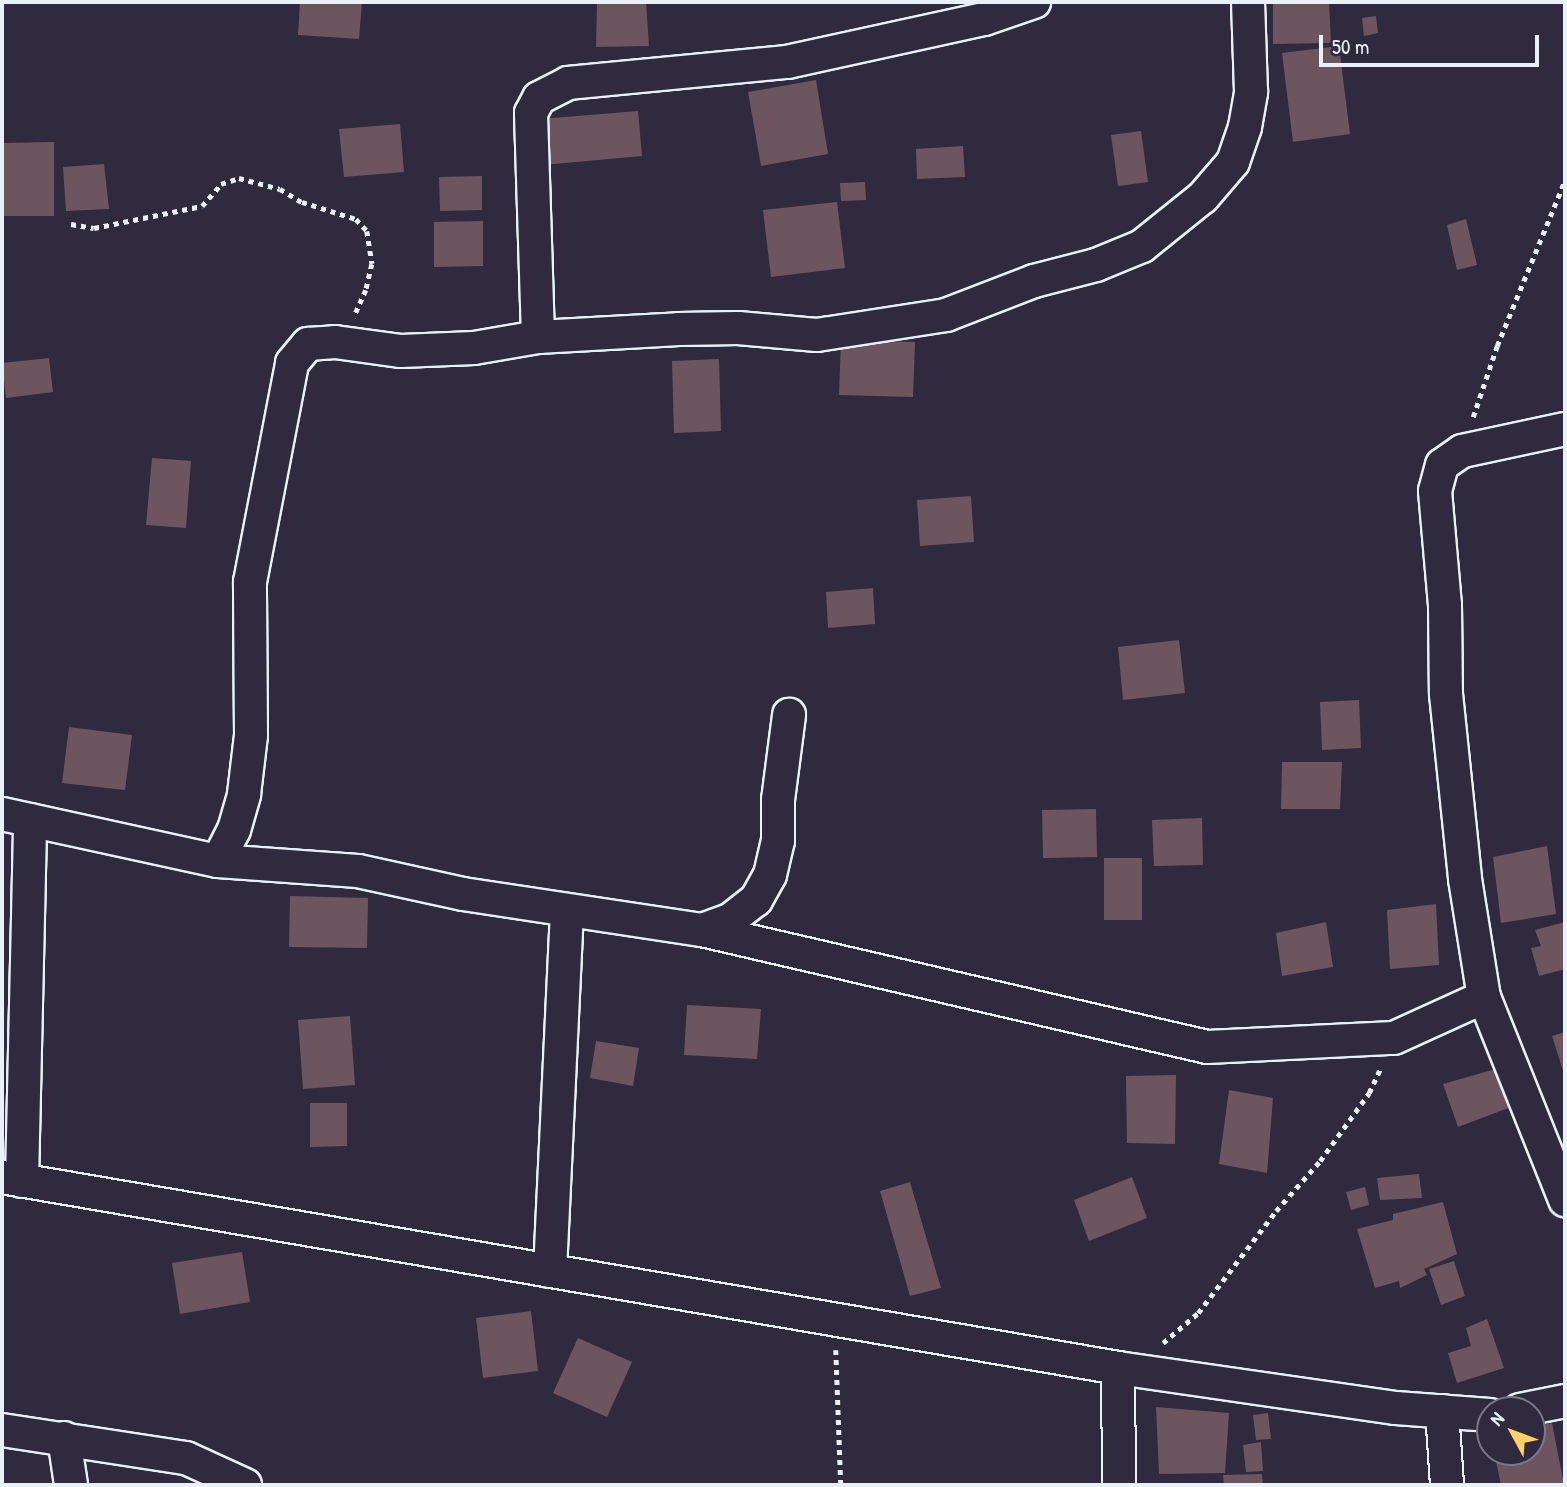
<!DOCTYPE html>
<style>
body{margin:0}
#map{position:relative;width:1567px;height:1487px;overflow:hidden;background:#2f2a3d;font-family:"Patrick Hand",sans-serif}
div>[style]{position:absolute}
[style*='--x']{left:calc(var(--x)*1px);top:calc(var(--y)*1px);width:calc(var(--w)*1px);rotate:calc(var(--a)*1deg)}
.building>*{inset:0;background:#6d555f}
.path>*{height:4.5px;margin-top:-2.25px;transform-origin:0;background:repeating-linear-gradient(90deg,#e8f1f8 0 5px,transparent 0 10px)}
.roads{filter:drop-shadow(2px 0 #e8f1f8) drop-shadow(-2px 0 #e8f1f8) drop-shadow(0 2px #e8f1f8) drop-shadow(0 -2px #e8f1f8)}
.minor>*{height:32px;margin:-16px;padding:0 16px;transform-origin:16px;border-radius:16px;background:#2f2a3d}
span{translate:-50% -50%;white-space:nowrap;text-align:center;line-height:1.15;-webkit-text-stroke:6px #2f2a3d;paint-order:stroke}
.frame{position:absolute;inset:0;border:4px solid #e8f1f8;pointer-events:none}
.north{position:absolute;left:1476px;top:1396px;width:70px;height:70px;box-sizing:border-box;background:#2f2a3d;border:2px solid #797a88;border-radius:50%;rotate:311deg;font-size:19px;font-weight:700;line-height:28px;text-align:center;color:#e8f1f8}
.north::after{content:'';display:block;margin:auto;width:24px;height:32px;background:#ffd166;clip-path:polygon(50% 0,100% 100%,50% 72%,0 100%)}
.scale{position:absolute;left:1319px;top:35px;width:220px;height:32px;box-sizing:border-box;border:4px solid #e8f1f8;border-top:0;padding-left:9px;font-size:21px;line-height:24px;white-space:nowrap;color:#e8f1f8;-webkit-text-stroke:5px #2f2a3d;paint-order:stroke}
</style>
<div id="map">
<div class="building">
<i style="clip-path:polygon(300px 2px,362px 2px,359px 39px,298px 35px)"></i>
<i style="clip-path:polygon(597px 2px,646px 2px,649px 46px,596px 47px)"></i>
<i style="clip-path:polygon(1273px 2px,1329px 2px,1331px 43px,1273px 44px)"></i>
<i style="clip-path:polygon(1376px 16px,1378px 33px,1364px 36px,1362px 18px)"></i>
<i style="clip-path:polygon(1339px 46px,1350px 134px,1293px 142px,1282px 53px)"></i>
<i style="clip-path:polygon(816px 80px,828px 154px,761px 166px,748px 92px)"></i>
<i style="clip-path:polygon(638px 111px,642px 156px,543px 165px,540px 119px)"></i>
<i style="clip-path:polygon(400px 124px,404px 172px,344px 177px,339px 129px)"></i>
<i style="clip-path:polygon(1141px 131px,1148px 182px,1118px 186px,1111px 135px)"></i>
<i style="clip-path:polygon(54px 142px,54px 216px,2px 216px,2px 143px)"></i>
<i style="clip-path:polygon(963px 146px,965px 177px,917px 179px,916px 149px)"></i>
<i style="clip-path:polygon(104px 164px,109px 209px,66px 211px,63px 167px)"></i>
<i style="clip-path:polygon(482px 176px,482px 210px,440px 211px,439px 177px)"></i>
<i style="clip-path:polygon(865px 182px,866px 200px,841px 201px,840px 183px)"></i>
<i style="clip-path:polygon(837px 202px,845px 268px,771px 277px,763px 210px)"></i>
<i style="clip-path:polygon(1466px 219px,1477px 265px,1457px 270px,1447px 225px)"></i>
<i style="clip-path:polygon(483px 221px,483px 266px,434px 267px,434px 222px)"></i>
<i style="clip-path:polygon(841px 340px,915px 342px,913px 397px,839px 395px)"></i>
<i style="clip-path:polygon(49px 358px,53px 392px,6px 398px,2px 363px)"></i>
<i style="clip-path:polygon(719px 359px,721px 431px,674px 433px,672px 361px)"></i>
<i style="clip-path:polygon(152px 458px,191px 461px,186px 528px,146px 525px)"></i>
<i style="clip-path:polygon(971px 496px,974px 542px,920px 546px,917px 500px)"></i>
<i style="clip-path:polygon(873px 588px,875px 624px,828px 628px,826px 592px)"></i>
<i style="clip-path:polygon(1179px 640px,1185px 693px,1123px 700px,1118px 647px)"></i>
<i style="clip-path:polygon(1359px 700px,1361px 748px,1322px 750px,1320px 702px)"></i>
<i style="clip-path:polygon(69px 727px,132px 735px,125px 790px,62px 783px)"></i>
<i style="clip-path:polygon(1282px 762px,1342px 762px,1340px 809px,1281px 809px)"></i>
<i style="clip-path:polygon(1096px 809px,1097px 857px,1043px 858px,1042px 810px)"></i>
<i style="clip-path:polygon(1202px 818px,1203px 865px,1154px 866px,1152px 820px)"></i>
<i style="clip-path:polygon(1547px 846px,1556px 914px,1501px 923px,1493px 857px)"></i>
<i style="clip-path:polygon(1104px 858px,1142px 858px,1142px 920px,1104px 920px)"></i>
<i style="clip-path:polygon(290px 896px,368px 898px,367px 948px,289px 947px)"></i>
<i style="clip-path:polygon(1436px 904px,1439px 965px,1390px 969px,1387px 910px)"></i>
<i style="clip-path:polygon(1326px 922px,1333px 967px,1282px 976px,1276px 933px)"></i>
<i style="clip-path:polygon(1565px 922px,1565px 969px,1539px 976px,1531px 948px,1541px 946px,1535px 930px)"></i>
<i style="clip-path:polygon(687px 1005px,761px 1009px,757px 1059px,684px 1055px)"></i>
<i style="clip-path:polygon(350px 1016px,355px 1085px,303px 1089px,298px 1020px)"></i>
<i style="clip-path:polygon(1565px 1032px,1565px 1077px,1552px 1036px)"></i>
<i style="clip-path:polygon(596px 1041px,639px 1048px,633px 1086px,590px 1078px)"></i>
<i style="clip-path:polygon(1499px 1068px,1511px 1107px,1458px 1127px,1443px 1084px)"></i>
<i style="clip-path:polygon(1176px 1075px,1175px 1144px,1127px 1143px,1126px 1076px)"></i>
<i style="clip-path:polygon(1229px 1090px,1273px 1098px,1267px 1173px,1219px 1164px)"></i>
<i style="clip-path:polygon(310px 1103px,347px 1103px,347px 1146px,310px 1147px)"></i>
<i style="clip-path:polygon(1419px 1174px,1422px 1198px,1380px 1200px,1377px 1178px)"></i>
<i style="clip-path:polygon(1132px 1177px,1147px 1218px,1089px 1241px,1074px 1200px)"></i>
<i style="clip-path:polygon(910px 1182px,941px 1288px,910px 1296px,880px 1191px)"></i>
<i style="clip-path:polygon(1365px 1187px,1369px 1205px,1351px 1210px,1346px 1192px)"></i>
<i style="clip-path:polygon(1443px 1202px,1457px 1254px,1424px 1269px,1427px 1275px,1400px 1288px,1399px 1281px,1375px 1288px,1357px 1229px,1393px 1220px,1393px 1214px)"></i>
<i style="clip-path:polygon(242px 1252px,250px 1302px,180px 1314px,172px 1263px)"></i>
<i style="clip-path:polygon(1454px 1261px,1465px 1296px,1441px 1305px,1429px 1269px)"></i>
<i style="clip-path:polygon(531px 1311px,538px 1371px,483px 1378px,476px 1318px)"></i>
<i style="clip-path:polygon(1487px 1319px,1504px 1368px,1457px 1383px,1448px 1353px,1471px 1346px,1466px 1328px)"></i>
<i style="clip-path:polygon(578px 1338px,632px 1362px,607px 1417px,553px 1393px)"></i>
<i style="clip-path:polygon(1156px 1407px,1229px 1413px,1225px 1473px,1159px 1474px)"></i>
<i style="clip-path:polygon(1268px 1413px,1271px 1439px,1256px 1440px,1253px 1415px)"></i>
<i style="clip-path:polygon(1552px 1423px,1564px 1485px,1501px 1485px,1494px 1452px,1532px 1452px,1532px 1427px)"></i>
<i style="clip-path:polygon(1261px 1442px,1263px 1471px,1246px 1472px,1243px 1445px)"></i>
<i style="clip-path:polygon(1262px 1474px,1263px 1485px,1224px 1485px,1223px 1475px)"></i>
</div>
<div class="path">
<i style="--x:71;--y:224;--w:23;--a:10"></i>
<i style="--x:94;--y:228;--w:110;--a:-11.5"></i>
<i style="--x:202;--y:206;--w:29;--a:-49"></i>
<i style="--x:221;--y:184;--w:19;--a:-18"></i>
<i style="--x:239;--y:178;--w:42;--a:15"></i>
<i style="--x:280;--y:189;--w:26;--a:31"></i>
<i style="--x:302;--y:202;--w:57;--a:17.5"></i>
<i style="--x:356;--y:219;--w:16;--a:47"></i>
<i style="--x:367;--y:231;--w:33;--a:81"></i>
<i style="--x:372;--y:264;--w:27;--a:103"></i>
<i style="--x:366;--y:290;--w:30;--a:114"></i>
<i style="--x:1473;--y:417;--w:75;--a:-71.3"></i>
<i style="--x:1497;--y:346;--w:179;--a:-67.7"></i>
<i style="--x:1163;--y:1343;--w:46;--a:-40.6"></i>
<i style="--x:1198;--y:1313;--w:128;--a:-52.6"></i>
<i style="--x:1276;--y:1211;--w:67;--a:-48.7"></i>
<i style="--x:1320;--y:1161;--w:84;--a:-54.2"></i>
<i style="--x:1369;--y:1093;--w:26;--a:-65"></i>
<i style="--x:836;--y:1350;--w:135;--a:87.9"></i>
</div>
<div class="roads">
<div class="minor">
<i style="--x:538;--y:337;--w:224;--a:-91.8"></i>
<i style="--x:531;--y:113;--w:17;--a:-62"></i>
<i style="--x:539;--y:98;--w:33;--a:-27"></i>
<i style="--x:568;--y:83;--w:220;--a:-5.5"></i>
<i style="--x:787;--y:62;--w:202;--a:-12.3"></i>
<i style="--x:984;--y:19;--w:53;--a:-18.8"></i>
<i style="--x:1565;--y:429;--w:105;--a:167.9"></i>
<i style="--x:1462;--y:451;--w:24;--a:145"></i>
<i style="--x:1442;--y:465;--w:27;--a:105"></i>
<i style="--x:1435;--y:491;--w:114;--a:85"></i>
<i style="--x:1445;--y:605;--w:89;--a:89.4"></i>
<i style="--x:1446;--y:694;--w:186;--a:84.1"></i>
<i style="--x:1465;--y:879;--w:120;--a:80.9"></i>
<i style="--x:1484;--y:997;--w:219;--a:68.2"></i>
<i style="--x:2;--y:814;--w:221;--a:12.3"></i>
<i style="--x:218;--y:861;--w:140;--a:4.1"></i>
<i style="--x:358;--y:871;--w:107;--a:12.4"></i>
<i style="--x:463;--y:894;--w:242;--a:8.6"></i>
<i style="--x:702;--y:930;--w:30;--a:-20"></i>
<i style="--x:730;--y:920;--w:33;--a:-38"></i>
<i style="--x:756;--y:900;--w:29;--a:-61"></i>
<i style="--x:770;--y:875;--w:35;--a:-77"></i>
<i style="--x:778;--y:841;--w:41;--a:-90"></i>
<i style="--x:778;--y:800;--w:86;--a:-82.6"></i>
<i style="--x:218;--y:861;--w:35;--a:-63"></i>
<i style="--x:234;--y:830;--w:37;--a:-74"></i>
<i style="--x:244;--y:794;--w:59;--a:-83.2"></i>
<i style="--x:251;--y:735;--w:153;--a:-90.4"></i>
<i style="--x:250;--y:582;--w:223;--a:-79.1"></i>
<i style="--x:292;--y:363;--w:25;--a:-50"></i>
<i style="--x:308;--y:344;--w:27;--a:-4"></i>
<i style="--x:335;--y:342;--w:67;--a:7.8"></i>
<i style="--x:401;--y:351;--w:73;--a:-2.4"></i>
<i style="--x:474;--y:348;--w:65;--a:-9.8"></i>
<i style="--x:538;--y:337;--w:141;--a:-3.2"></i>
<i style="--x:679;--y:329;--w:59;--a:-1"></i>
<i style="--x:738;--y:328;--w:79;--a:5.1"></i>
<i style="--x:817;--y:335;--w:131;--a:-8.8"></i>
<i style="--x:946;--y:315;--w:94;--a:-21.1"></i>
<i style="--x:1034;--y:281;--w:64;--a:-14.5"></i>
<i style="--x:1096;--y:265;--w:50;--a:-22.4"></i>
<i style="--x:1142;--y:246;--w:78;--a:-38.8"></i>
<i style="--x:1203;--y:197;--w:46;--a:-49.4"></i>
<i style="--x:1233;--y:162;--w:37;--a:-71"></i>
<i style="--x:1245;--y:127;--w:36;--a:-80"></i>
<i style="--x:1251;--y:92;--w:90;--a:-91.9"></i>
<i style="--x:702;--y:930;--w:518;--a:13.04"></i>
<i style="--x:1207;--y:1047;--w:187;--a:-2.8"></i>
<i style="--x:1394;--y:1038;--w:99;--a:-24.5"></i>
<i style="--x:2;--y:1177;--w:1132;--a:9.71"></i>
<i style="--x:1118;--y:1368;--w:281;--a:8.2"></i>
<i style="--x:1396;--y:1408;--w:94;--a:4.3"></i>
<i style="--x:22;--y:1181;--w:361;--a:-88.7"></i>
<i style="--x:550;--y:1271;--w:360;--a:-87.3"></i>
<i style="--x:1118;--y:1368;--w:117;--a:89.5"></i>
<i style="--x:1520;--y:1410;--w:46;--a:-11.3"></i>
<i style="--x:1442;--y:1411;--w:74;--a:86.1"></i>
<i style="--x:2;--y:1430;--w:186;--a:8.7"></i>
<i style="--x:186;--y:1458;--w:65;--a:24.6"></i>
<i style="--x:64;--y:1438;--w:48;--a:81.5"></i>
</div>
</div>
<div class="frame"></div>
<div class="north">N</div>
<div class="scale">50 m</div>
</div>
